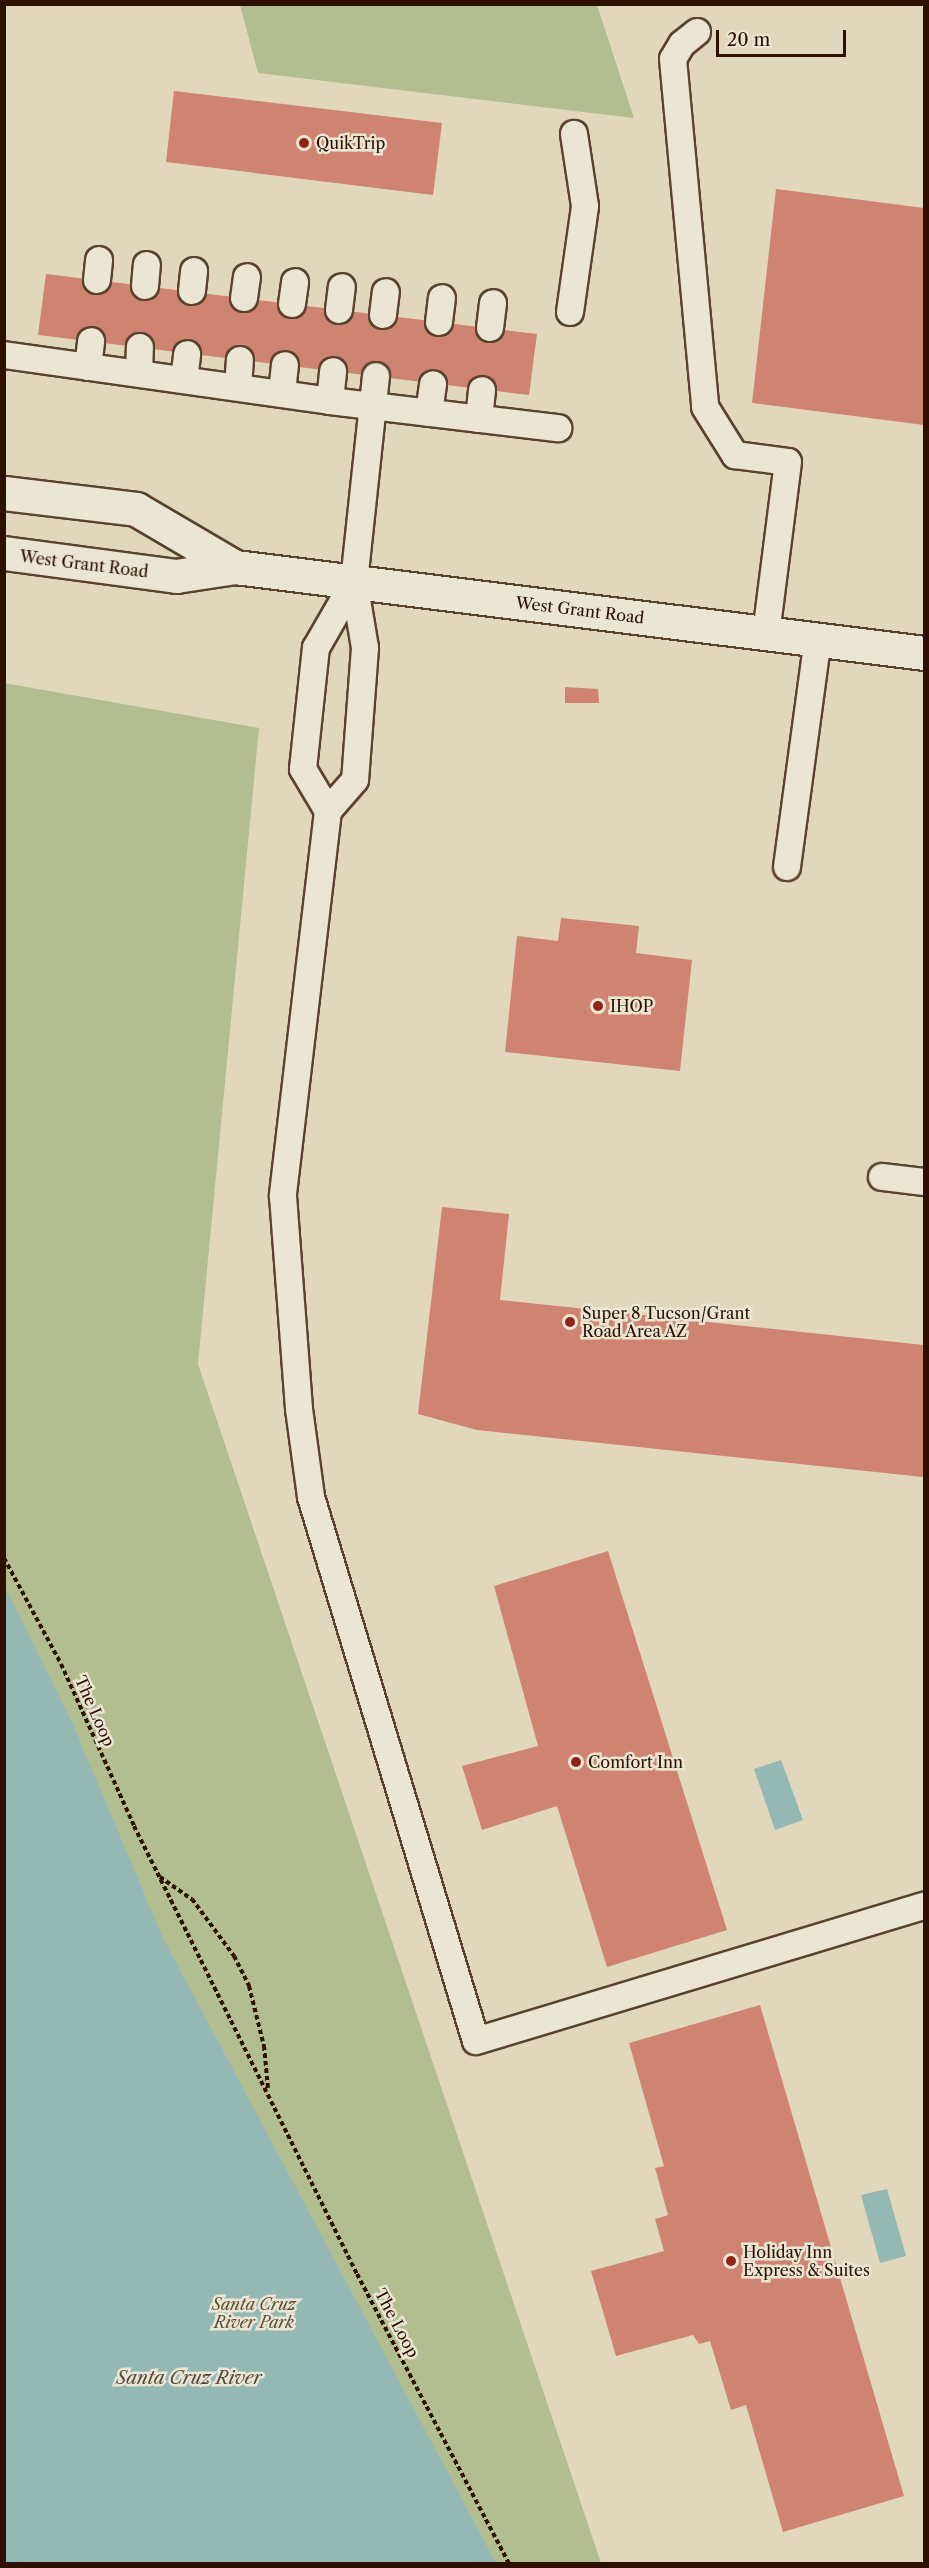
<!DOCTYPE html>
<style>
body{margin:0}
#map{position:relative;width:929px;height:2568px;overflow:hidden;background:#e0d7bc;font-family:"Libre Caslon Text",serif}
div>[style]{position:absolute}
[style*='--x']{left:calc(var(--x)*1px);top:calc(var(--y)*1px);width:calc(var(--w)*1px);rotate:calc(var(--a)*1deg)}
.green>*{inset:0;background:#b3be90}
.water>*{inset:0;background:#94b9b4}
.building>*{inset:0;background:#cf8471}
.path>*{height:4px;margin-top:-2px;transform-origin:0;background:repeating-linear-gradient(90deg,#2d1000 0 4.5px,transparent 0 7.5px)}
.roads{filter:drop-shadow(2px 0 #5a422f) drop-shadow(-2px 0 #5a422f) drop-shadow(0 2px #5a422f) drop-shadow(0 -2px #5a422f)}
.lane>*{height:26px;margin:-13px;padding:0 13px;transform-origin:13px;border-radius:13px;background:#ebe5d3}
.secondary>*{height:33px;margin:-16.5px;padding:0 16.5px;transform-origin:16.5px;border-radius:16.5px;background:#ebe5d3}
.dots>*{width:16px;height:16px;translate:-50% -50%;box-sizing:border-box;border:3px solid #ebe5d3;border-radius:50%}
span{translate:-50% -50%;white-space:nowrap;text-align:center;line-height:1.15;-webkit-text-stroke:5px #ebe5d3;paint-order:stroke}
.poi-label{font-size:16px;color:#2d1000}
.left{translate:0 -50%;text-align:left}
.street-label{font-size:16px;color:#2d1000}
.park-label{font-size:16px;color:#5c4d32;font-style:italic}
.water-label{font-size:18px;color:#514b3f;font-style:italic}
.frame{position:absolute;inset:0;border:6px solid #2d1000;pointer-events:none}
.scale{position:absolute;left:716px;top:30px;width:130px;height:27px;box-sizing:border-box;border:3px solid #2d1000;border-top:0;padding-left:8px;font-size:18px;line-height:21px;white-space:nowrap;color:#2d1000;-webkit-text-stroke:4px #ebe5d3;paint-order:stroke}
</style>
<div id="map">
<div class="green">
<i style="clip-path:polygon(240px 5px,597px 5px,634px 118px,258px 73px)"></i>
<i style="clip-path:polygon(4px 683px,259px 728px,198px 1364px,601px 2563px,5px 2563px)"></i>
</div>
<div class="water">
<i style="clip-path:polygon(5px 1587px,72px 1722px,163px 1938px,496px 2563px,5px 2563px)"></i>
<i style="clip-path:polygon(781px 1760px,803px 1820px,775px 1830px,754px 1769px)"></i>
<i style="clip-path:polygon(887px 2189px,906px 2256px,880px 2263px,861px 2195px)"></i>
</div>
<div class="building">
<i style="clip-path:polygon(174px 91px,442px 123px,433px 195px,166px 162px)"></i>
<i style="clip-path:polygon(776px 189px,924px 208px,924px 425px,752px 403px)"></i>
<i style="clip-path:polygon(46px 274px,537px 334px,529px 395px,38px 335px)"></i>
<i style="clip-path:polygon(565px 687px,598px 689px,599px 703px,565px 703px)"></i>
<i style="clip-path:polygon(561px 918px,639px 926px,636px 953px,692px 960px,680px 1071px,505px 1052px,517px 936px,558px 941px)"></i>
<i style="clip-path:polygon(442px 1207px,509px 1214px,500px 1300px,924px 1345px,923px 1477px,477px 1430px,418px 1414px)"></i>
<i style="clip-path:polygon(608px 1551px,727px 1930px,607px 1967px,557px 1806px,482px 1830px,462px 1766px,538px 1746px,494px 1586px)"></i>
<i style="clip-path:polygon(760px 2005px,904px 2496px,783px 2532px,746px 2405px,731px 2410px,710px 2341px,699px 2344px,693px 2335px,616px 2356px,591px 2271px,664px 2251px,655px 2219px,668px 2215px,655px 2168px,664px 2166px,629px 2043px)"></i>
</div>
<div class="path">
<i style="--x:4;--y:1558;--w:120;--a:61.7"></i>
<i style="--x:61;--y:1664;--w:178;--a:65.7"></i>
<i style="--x:134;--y:1826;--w:500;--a:63.54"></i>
<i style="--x:357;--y:2274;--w:327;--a:62.3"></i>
<i style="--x:160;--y:1877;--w:39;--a:35"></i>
<i style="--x:192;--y:1899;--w:71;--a:53.6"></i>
<i style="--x:234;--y:1956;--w:34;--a:63"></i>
<i style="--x:249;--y:1986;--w:62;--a:76"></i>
<i style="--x:264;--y:2046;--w:42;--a:84.6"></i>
</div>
<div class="roads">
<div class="lane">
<i style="--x:697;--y:32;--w:19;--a:141"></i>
<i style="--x:682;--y:44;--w:17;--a:121"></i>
<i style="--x:673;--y:59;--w:349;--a:84.7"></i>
<i style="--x:705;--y:407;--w:57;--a:58"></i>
<i style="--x:735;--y:455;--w:53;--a:7.5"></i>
<i style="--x:788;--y:462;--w:172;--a:97.3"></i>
<i style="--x:97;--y:280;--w:20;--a:-84"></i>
<i style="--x:145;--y:286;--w:21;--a:-85"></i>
<i style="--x:192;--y:291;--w:20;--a:-84"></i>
<i style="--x:244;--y:298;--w:21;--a:-82"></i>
<i style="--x:292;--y:304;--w:22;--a:-82"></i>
<i style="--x:339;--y:310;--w:23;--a:-83"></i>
<i style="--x:570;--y:312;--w:107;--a:-81.9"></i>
<i style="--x:585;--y:206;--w:73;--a:-98.7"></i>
<i style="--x:383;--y:315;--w:23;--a:-83"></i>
<i style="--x:439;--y:322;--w:24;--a:-83"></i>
<i style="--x:490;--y:328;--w:25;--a:-83"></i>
<i style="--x:4;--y:355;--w:329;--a:8"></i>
<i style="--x:330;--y:401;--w:230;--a:6.8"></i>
<i style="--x:88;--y:367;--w:26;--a:-83"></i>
<i style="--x:139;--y:373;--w:26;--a:-88"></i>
<i style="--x:184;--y:380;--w:26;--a:-83"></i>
<i style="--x:238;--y:387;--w:27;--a:-86"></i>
<i style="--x:282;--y:393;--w:28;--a:-84"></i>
<i style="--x:330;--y:401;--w:30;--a:-84"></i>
<i style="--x:429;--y:413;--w:29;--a:-82"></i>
<i style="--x:479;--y:419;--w:29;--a:-84"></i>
<i style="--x:354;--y:582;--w:207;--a:-83.9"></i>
<i style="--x:328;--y:811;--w:49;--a:-120.8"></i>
<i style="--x:303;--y:769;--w:122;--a:-83.9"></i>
<i style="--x:316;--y:648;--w:76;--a:-60.1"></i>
<i style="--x:354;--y:582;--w:67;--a:80.5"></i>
<i style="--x:365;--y:648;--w:132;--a:94.3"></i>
<i style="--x:355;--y:780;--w:41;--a:131.1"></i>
<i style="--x:328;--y:811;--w:388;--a:96.7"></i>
<i style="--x:283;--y:1196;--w:214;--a:85.7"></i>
<i style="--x:299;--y:1409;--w:89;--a:82.2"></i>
<i style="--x:311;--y:1497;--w:568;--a:73.13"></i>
<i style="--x:476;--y:2041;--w:468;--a:-16.8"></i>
<i style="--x:787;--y:867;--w:230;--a:-82.3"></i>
<i style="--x:882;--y:1177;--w:42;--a:6.8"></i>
</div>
<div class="secondary">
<i style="--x:4;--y:493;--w:133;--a:6.9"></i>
<i style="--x:136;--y:509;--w:115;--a:30.4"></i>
<i style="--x:4;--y:553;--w:174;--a:7.6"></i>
<i style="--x:176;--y:576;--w:60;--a:-8.7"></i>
<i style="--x:235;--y:567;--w:694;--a:7.11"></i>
</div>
</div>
<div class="dots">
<i style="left:304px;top:143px;background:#8f2418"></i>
<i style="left:598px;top:1006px;background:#8f2418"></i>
<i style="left:570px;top:1322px;background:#8f2418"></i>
<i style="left:576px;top:1762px;background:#8f2418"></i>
<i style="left:731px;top:2261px;background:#8f2418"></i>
</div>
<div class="poi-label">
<span class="left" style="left:316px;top:143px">QuikTrip</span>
<span class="left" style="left:610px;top:1006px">IHOP</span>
<span class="left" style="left:582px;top:1322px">Super 8 Tucson/Grant<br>Road Area AZ</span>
<span class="left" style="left:588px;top:1762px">Comfort Inn</span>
<span class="left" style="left:743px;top:2261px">Holiday Inn<br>Express &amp; Suites</span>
</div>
<div class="street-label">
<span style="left:84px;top:564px;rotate:7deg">West Grant Road</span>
<span style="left:580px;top:610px;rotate:7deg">West Grant Road</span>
<span style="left:95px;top:1711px;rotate:66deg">The Loop</span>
<span style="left:397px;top:2323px;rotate:62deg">The Loop</span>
</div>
<div class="park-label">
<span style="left:254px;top:2313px">Santa Cruz<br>River Park</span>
</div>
<div class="water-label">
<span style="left:189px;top:2378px">Santa Cruz River</span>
</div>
<div class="frame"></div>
<div class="scale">20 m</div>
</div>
